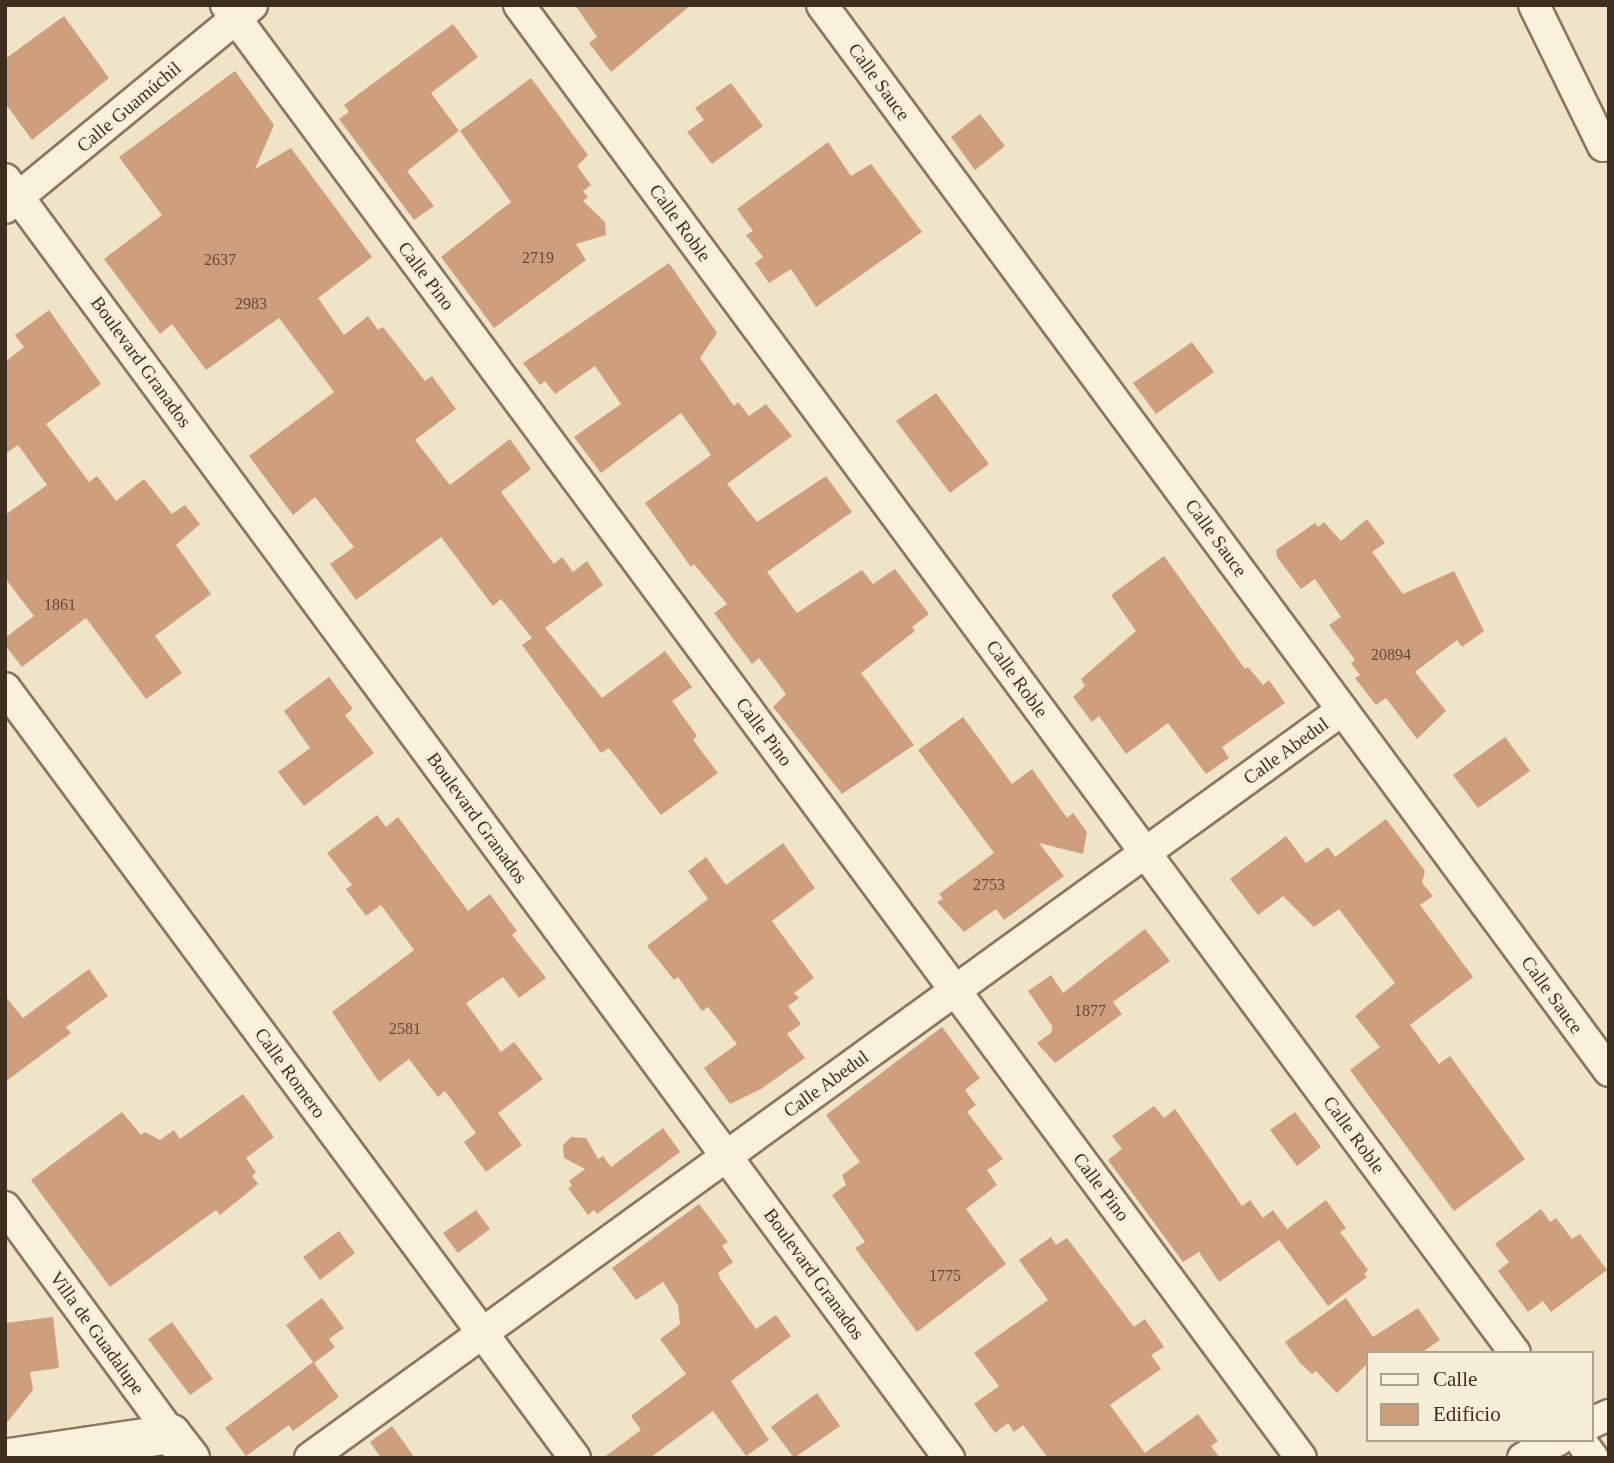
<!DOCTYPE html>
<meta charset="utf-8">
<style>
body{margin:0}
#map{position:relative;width:1614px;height:1463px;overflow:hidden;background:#f0e4c8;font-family:"Times New Roman",serif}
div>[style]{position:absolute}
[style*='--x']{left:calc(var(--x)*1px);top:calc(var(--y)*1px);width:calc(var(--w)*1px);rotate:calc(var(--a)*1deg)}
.building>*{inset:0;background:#cf9f7d}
.roads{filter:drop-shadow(2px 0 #8d765c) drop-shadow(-2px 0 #8d765c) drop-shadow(0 2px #8d765c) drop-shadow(0 -2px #8d765c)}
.minor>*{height:30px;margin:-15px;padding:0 15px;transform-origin:15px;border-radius:15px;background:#faf1dc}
.tertiary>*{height:38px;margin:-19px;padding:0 19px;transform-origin:19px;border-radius:19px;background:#faf1dc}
span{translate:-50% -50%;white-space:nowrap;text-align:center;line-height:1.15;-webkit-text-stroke:5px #f7eed8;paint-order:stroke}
.number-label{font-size:16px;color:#624a37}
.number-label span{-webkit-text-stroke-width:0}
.street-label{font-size:19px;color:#3d2e20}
.frame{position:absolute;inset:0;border:7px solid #3d2e20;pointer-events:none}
.legend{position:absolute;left:1366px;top:1351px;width:228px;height:91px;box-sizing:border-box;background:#f7eed8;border:2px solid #ada18e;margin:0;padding:9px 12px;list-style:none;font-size:21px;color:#3d2e20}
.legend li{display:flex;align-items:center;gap:14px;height:35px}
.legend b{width:35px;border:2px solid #ada18e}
</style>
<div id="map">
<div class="building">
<i style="clip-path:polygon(575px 5px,691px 5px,611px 72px,589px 43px,597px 37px)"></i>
<i style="clip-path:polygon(64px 16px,109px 78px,32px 140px,5px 103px,5px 59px)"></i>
<i style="clip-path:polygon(453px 24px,478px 57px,431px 93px,459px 131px,407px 171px,434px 206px,414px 220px,339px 119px,349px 112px,344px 105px)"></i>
<i style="clip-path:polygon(235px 71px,274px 125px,255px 169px,291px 148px,372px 257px,318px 298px,344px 335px,368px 316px,378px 330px,383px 327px,425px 381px,432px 376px,456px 409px,415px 440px,450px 485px,510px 439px,531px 469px,501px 492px,554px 564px,562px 557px,573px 572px,587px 561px,603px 585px,545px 628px,602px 698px,665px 651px,692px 687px,672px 701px,697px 736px,693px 740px,718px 773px,661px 815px,609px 748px,601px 753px,522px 645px,532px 638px,501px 599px,493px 606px,441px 537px,356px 600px,330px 564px,354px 547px,315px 497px,293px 515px,249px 456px,334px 392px,279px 318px,206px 370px,172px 324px,160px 334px,104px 259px,162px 215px,119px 157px)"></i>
<i style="clip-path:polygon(531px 78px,588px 155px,577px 166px,591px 185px,583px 191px,588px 197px,583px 201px,605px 222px,606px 235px,576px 244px,586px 260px,494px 328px,441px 257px,511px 202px,460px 131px)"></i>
<i style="clip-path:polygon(731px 83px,763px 126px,712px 164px,687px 132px,704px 120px,695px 108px)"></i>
<i style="clip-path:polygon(980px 114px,1005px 146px,975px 170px,951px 137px)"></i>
<i style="clip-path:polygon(828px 142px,851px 176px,871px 164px,922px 232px,816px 307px,791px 269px,769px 283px,755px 263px,763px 257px,746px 235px,753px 231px,737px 209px)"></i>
<i style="clip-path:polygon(669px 263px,717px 333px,700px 358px,734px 406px,738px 402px,749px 416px,766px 404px,792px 436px,727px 484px,757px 522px,826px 476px,852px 512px,767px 572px,797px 613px,862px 570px,873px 584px,895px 569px,929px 614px,912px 627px,915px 631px,861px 673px,914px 745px,842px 794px,773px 707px,786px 694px,759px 658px,752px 664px,714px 613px,727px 604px,694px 564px,691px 567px,645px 503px,711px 455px,681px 413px,601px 473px,574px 437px,621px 404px,595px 366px,555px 394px,545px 381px,540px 385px,523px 363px)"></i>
<i style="clip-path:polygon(49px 310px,101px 384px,46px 424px,89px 482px,97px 476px,116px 501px,144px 479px,172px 514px,185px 505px,200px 524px,176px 545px,211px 594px,155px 636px,182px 673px,146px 699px,86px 618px,22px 667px,5px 645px,5px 638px,34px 616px,5px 578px,5px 515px,47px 485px,18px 445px,5px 454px,5px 362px,24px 347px,15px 335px)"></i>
<i style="clip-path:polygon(1192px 342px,1214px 372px,1156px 414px,1133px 383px)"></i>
<i style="clip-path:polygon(936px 393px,989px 464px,950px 493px,896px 421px)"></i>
<i style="clip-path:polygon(1367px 519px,1385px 543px,1372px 552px,1403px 594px,1454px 571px,1484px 631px,1462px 647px,1457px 640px,1415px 672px,1446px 711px,1417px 739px,1386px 698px,1376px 705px,1355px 678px,1360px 675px,1351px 663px,1355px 660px,1329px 625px,1341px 617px,1315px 579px,1301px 589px,1277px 557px,1276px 550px,1315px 523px,1318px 527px,1324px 522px,1341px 541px)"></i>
<i style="clip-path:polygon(1164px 556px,1245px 669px,1248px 667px,1263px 685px,1269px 680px,1285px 703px,1222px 747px,1229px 758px,1206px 774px,1168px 723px,1126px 754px,1099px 716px,1092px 722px,1073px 697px,1085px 686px,1081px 679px,1136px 631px,1111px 595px)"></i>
<i style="clip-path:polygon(329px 677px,353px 709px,345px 715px,374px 753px,304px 806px,278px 772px,310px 748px,284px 711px)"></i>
<i style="clip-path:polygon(963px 717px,1012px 784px,1032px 769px,1067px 818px,1073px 813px,1087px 832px,1083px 854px,1039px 843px,1064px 876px,1004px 920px,996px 909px,964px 932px,937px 902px,943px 899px,939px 894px,994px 853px,918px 750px)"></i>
<i style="clip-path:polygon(1505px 737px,1530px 771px,1478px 808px,1453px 775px)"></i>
<i style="clip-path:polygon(377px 815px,386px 827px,398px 817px,468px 911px,490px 894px,517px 931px,512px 935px,546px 978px,519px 998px,503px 977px,466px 1003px,501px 1052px,514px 1042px,543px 1079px,498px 1113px,522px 1145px,486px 1172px,464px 1142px,476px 1133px,445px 1091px,438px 1097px,409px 1059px,379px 1082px,332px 1012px,414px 950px,381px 905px,366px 916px,346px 889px,352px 885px,327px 853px)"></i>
<i style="clip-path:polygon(1386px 819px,1425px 871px,1422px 883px,1433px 896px,1420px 905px,1473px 977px,1410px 1025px,1439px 1064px,1450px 1056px,1525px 1159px,1454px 1211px,1350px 1070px,1380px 1047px,1355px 1016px,1395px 983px,1339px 909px,1314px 927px,1283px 896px,1258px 915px,1230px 879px,1286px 836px,1306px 863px,1328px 847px,1335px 857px)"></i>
<i style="clip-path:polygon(783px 843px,815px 888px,772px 921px,814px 978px,794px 993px,799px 998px,788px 1006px,801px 1024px,787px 1034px,805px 1058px,761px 1089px,730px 1104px,704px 1068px,737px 1044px,708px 1007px,702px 1011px,678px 977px,674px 980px,647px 946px,708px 899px,688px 871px,706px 857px,726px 885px)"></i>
<i style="clip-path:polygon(1145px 929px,1170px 961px,1113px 1002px,1122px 1014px,1055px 1063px,1037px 1043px,1052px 1032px,1052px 1026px,1028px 991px,1051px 975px,1063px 993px)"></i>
<i style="clip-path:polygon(89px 969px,108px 996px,66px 1027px,71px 1033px,5px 1082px,5px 996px,23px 1018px)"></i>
<i style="clip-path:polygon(942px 1027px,980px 1078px,965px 1090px,976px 1105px,967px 1112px,1003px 1159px,987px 1170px,997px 1185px,966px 1209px,1006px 1264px,917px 1332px,855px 1248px,865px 1242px,832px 1195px,846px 1185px,842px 1175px,860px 1162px,826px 1115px)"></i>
<i style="clip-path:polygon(243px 1094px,274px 1137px,246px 1158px,256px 1172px,252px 1176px,258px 1184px,220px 1215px,216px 1210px,110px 1287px,31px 1180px,122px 1112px,141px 1135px,145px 1132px,160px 1140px,174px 1130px,180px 1139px)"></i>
<i style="clip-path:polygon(1154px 1106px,1164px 1118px,1175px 1109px,1242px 1206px,1250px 1200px,1263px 1218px,1273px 1210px,1287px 1229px,1326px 1200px,1346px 1228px,1340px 1232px,1368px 1270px,1364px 1274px,1367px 1277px,1328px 1306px,1279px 1240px,1219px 1282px,1199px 1252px,1183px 1262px,1108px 1160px,1122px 1149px,1112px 1136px)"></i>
<i style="clip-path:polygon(1295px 1112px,1321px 1147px,1297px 1166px,1270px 1130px)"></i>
<i style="clip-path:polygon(663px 1128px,680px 1152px,597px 1214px,594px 1210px,588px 1215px,568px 1188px,572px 1186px,569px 1181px,585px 1169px,564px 1158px,563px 1145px,571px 1137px,586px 1138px,598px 1159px,603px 1156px,611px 1167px)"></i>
<i style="clip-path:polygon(699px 1204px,728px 1242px,722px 1246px,733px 1262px,718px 1273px,721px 1280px,756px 1329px,776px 1315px,791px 1336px,731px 1381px,769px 1440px,746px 1456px,713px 1411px,650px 1458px,603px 1458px,641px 1430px,631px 1416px,686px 1374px,660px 1339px,680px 1324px,678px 1305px,663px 1282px,636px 1300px,612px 1268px)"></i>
<i style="clip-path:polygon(1541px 1209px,1550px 1222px,1556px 1218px,1572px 1239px,1580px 1234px,1607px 1270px,1551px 1312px,1543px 1301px,1528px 1312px,1498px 1271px,1509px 1262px,1495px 1244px)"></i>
<i style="clip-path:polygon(476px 1210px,490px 1229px,458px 1253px,443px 1233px)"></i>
<i style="clip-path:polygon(339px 1231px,355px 1253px,320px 1280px,303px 1257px)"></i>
<i style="clip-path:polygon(1051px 1237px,1056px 1245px,1067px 1238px,1134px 1327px,1145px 1319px,1164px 1347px,1151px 1355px,1161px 1369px,1110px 1405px,1145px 1453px,1198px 1414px,1218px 1441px,1211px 1446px,1220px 1458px,1048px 1458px,1023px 1425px,1014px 1432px,1008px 1423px,995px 1433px,974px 1404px,999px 1386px,974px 1353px,1048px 1300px,1019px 1260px)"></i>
<i style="clip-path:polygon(322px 1298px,344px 1328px,329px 1339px,335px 1347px,314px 1363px,339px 1397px,293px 1431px,289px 1425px,246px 1456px,225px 1428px,313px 1362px,286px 1325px)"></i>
<i style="clip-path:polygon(1346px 1298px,1373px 1337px,1418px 1308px,1440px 1340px,1421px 1353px,1367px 1353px,1367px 1364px,1337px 1393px,1316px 1371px,1312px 1374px,1300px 1363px,1285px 1342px)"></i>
<i style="clip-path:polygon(53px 1317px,59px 1368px,30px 1372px,33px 1390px,5px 1425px,5px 1323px)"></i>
<i style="clip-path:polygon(172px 1322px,213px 1379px,190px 1395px,148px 1339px)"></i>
<i style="clip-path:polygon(817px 1393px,840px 1426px,794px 1458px,771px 1427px)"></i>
<i style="clip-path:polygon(392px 1426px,415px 1458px,381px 1458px,370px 1442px)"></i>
</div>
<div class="roads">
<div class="minor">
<i style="--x:226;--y:5;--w:1807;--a:53.5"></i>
<i style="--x:519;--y:5;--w:1676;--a:53.54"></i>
<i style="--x:822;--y:5;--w:1325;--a:53.56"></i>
<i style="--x:1534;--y:5;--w:157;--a:63.9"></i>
<i style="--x:5;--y:179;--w:1590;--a:53.57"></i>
<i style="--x:5;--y:208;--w:320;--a:-39.4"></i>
<i style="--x:5;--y:688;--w:958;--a:53.49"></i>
<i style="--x:5;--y:1207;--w:281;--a:53.8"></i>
<i style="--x:1591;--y:1423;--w:20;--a:-24"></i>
<i style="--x:1580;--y:1440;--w:22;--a:54"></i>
<i style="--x:310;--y:1458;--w:1275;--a:-35.93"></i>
<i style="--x:1523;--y:1458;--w:39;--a:-27"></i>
</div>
<div class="tertiary">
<i style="--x:9;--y:1458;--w:164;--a:-8.4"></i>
<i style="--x:171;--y:1434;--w:31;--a:52"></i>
</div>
</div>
<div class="number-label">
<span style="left:538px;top:258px">2719</span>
<span style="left:220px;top:260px">2637</span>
<span style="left:251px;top:304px">2983</span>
<span style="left:60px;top:605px">1861</span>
<span style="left:1391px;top:655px">20894</span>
<span style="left:989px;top:885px">2753</span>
<span style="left:1090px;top:1011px">1877</span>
<span style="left:405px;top:1029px">2581</span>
<span style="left:945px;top:1276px">1775</span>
</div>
<div class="street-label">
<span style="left:879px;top:82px;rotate:54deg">Calle Sauce</span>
<span style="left:129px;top:107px;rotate:-40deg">Calle Guamúchil</span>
<span style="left:680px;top:223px;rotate:54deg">Calle Roble</span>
<span style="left:426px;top:276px;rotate:53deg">Calle Pino</span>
<span style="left:141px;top:362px;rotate:54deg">Boulevard Granados</span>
<span style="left:1216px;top:538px;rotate:54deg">Calle Sauce</span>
<span style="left:1017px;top:679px;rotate:54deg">Calle Roble</span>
<span style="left:764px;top:732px;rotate:53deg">Calle Pino</span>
<span style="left:1286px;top:751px;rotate:-36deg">Calle Abedul</span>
<span style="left:477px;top:818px;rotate:54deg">Boulevard Granados</span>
<span style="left:1552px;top:995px;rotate:54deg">Calle Sauce</span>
<span style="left:290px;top:1073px;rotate:54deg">Calle Romero</span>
<span style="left:826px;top:1084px;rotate:-36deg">Calle Abedul</span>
<span style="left:1354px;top:1135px;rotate:54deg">Calle Roble</span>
<span style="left:1101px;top:1187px;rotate:53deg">Calle Pino</span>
<span style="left:814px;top:1274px;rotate:54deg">Boulevard Granados</span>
<span style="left:97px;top:1333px;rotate:54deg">Villa de Guadalupe</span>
</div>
<div class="frame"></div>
<ul class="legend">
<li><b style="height:9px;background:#faf1dc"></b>Calle</li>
<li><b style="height:19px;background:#cf9f7d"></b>Edificio</li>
</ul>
</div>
